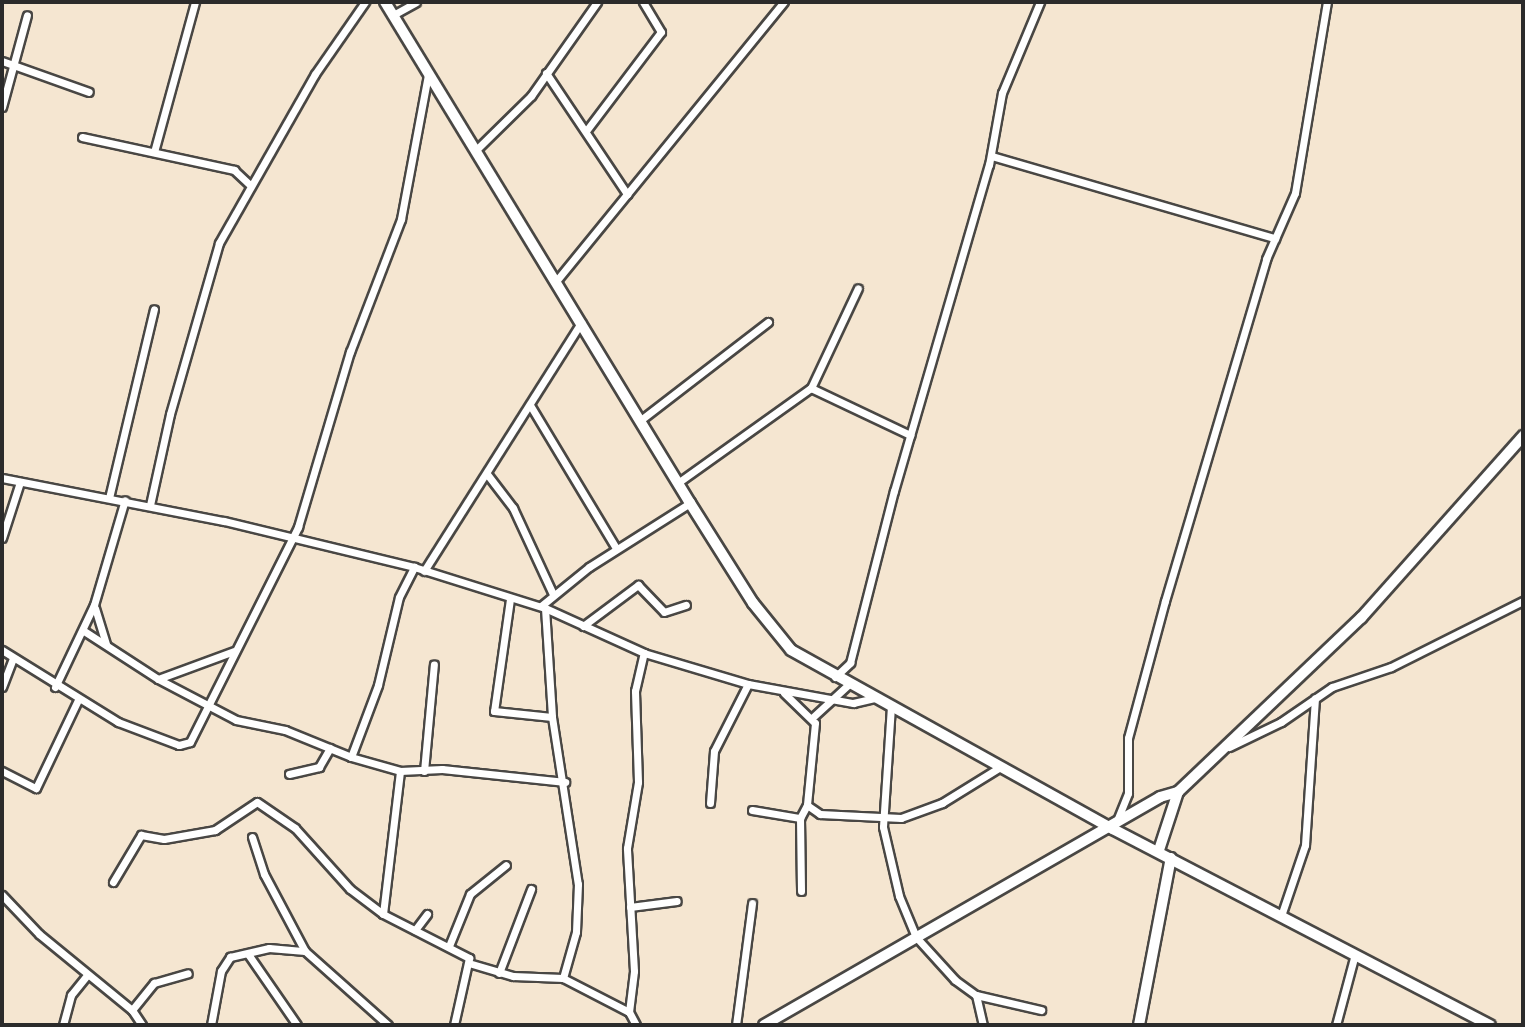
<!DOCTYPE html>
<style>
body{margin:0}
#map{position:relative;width:1525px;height:1027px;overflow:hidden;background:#f5e6d1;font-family:"Sorts Mill Goudy",serif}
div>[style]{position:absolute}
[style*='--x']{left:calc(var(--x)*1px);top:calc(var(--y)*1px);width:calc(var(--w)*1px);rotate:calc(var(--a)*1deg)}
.roads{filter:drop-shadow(2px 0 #494744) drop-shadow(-2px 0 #494744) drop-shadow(0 2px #494744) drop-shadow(0 -2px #494744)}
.street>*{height:7px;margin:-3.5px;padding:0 3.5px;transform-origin:3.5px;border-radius:3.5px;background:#fff}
.secondary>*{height:10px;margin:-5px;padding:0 5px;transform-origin:5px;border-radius:5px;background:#fff}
span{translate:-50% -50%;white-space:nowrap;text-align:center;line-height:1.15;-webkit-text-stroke:6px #f7f3e8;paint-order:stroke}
.frame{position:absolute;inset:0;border:4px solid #2b2b2b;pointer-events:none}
</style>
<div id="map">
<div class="roads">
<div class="street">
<i style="--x:393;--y:15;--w:26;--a:-29"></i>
<i style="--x:2;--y:61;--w:92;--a:19.6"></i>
<i style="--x:546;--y:73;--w:146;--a:56.2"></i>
<i style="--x:2;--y:107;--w:95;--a:-74.8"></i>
<i style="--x:586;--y:131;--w:124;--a:-52.9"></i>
<i style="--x:661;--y:32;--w:35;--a:-121"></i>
<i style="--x:82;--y:137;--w:156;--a:12.2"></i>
<i style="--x:234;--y:170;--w:23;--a:43"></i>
<i style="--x:477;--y:149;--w:76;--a:-44.5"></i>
<i style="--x:531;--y:96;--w:115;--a:-54.9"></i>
<i style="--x:154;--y:152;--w:156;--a:-74.7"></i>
<i style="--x:992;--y:156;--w:295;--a:16.2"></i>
<i style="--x:557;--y:280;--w:359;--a:-50.8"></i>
<i style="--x:811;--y:388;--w:110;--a:-64.8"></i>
<i style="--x:530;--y:405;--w:167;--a:59"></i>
<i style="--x:642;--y:419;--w:159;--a:-37.6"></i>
<i style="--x:487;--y:474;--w:43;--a:52.6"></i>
<i style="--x:513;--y:508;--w:95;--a:65.1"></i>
<i style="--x:2;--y:478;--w:226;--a:11"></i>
<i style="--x:224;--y:521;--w:195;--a:13.6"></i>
<i style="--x:414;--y:567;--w:137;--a:17.4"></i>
<i style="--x:545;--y:608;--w:109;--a:24.4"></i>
<i style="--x:644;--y:653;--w:109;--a:16.6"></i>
<i style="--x:748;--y:684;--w:107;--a:10.3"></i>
<i style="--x:853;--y:703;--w:23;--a:-13"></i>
<i style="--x:679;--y:482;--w:162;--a:-35.5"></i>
<i style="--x:811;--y:388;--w:110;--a:25.4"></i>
<i style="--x:109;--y:498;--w:194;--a:-76.6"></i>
<i style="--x:150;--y:505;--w:93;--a:-77.6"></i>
<i style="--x:170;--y:414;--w:178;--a:-74"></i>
<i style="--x:219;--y:243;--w:194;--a:-60.4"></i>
<i style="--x:315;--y:74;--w:88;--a:-55.2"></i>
<i style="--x:2;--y:538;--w:59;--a:-72.2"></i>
<i style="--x:424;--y:571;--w:294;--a:-57.7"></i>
<i style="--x:510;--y:599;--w:113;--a:98.1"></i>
<i style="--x:494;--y:711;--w:58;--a:5.9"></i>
<i style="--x:541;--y:606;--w:62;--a:-39.1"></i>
<i style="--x:589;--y:567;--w:120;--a:-32.4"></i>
<i style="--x:95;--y:608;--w:38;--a:73"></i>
<i style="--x:545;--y:608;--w:109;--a:86.3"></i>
<i style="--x:552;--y:717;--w:169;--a:81.2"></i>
<i style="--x:578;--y:884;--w:48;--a:92.4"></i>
<i style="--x:576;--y:932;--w:48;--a:105.8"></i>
<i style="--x:583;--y:626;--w:69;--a:-36.7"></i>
<i style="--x:638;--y:585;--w:37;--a:46"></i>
<i style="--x:664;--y:612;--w:23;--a:-18"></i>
<i style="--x:84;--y:631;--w:88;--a:33"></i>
<i style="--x:158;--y:679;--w:88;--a:27.7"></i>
<i style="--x:236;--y:720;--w:50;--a:11.5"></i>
<i style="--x:285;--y:730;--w:71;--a:22.2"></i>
<i style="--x:351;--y:757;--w:51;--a:15.9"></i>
<i style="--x:400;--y:771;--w:42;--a:-2.7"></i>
<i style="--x:442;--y:769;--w:124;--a:6"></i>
<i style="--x:2;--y:650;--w:137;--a:31.8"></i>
<i style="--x:118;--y:722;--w:65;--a:20.7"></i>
<i style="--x:179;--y:745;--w:11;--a:-15"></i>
<i style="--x:190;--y:742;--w:241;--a:-63.3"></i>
<i style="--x:298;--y:527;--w:183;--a:-73.5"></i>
<i style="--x:350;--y:352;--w:142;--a:-69"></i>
<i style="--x:401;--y:219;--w:147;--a:-79.4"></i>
<i style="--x:835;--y:677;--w:21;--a:-43"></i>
<i style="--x:850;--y:663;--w:178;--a:-75.7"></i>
<i style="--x:894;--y:491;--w:340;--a:-73.8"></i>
<i style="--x:989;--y:165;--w:73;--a:-79.8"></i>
<i style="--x:1002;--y:93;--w:99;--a:-67.3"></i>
<i style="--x:158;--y:679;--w:81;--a:-20.2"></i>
<i style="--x:2;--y:687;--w:31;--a:-69"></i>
<i style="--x:55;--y:687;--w:91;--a:-64.6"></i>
<i style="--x:94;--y:605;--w:109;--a:-73.6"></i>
<i style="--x:784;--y:693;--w:43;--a:44.1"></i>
<i style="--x:815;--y:723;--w:82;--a:95.6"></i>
<i style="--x:807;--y:805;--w:15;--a:118"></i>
<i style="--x:800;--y:818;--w:73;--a:89.2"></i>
<i style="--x:891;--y:706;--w:121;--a:93.8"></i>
<i style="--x:883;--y:827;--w:71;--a:76.9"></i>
<i style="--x:899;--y:896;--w:44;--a:67.5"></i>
<i style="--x:916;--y:937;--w:58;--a:47.8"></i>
<i style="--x:955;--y:980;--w:26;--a:36"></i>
<i style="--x:976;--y:995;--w:67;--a:13"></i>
<i style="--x:813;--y:717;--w:49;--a:-42.5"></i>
<i style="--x:1229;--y:747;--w:58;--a:-25.7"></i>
<i style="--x:1281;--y:722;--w:62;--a:-34.5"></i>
<i style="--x:1332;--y:687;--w:62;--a:-18.7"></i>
<i style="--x:1391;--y:667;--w:148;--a:-26.6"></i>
<i style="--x:351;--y:757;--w:77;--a:-69.4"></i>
<i style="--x:378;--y:685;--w:90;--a:-76.6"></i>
<i style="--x:399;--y:597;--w:34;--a:-63"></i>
<i style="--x:2;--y:771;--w:38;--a:27"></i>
<i style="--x:36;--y:788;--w:98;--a:-64.5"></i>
<i style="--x:424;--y:771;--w:107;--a:-84.7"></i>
<i style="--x:289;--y:774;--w:31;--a:-13"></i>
<i style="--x:319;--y:767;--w:22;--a:-60"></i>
<i style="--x:710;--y:803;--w:52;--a:-85.6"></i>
<i style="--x:714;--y:751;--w:75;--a:-63.1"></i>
<i style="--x:807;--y:805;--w:16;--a:35"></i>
<i style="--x:820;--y:814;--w:81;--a:2.8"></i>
<i style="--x:901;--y:818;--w:44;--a:-20.1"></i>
<i style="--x:942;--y:803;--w:68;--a:-31.8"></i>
<i style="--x:752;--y:810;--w:49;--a:9.5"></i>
<i style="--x:1116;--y:823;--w:32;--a:-68"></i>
<i style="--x:1128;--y:793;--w:55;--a:-90"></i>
<i style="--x:1128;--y:738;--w:142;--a:-74.9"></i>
<i style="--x:1165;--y:601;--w:357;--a:-73.5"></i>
<i style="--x:1266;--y:259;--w:72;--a:-66.3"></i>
<i style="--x:1295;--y:193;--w:194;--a:-80.5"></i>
<i style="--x:252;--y:837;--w:39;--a:72"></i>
<i style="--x:264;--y:874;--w:87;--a:62"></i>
<i style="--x:305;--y:951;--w:111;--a:41.7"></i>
<i style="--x:113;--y:882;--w:55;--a:-59.2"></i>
<i style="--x:141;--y:835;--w:23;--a:10"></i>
<i style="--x:164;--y:839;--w:52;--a:-10"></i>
<i style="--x:215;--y:830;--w:50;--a:-33.7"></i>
<i style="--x:257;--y:802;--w:46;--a:34.4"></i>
<i style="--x:295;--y:828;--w:82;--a:48"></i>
<i style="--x:350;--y:889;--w:41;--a:37.1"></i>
<i style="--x:383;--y:914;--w:97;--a:27.1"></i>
<i style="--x:469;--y:958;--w:69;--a:102.6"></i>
<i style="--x:2;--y:895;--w:54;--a:46.5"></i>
<i style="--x:39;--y:934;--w:120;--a:39.3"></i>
<i style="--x:132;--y:1010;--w:18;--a:56"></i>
<i style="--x:630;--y:907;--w:47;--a:-7.3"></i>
<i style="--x:1282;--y:913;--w:72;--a:-71.3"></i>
<i style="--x:1305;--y:845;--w:147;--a:-86.1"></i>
<i style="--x:383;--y:914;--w:144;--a:-83.2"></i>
<i style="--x:415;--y:930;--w:20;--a:-53"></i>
<i style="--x:449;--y:946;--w:56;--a:-68"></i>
<i style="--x:470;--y:894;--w:46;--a:-38.9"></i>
<i style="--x:248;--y:954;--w:86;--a:55.4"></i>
<i style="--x:472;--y:964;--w:43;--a:16.3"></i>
<i style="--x:513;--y:976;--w:50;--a:2.3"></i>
<i style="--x:563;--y:978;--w:74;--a:27.3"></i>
<i style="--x:499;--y:973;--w:90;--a:-69.1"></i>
<i style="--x:976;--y:995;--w:31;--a:77"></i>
<i style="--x:132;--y:1010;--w:35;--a:-51"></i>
<i style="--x:154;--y:983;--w:35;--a:-16"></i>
<i style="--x:63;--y:1025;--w:31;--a:-75"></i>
<i style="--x:71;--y:995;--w:26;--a:-51"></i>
<i style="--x:211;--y:1025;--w:55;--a:-79.5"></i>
<i style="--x:221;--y:971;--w:17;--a:-57"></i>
<i style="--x:230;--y:957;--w:40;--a:-13"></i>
<i style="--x:269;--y:948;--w:36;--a:5"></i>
<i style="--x:636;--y:1025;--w:15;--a:-118"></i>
<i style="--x:629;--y:1012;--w:41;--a:-83"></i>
<i style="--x:634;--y:971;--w:123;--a:-93.3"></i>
<i style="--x:627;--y:848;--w:67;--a:-80.5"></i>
<i style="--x:638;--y:782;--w:91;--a:-91.9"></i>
<i style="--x:635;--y:691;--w:39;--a:-77"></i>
<i style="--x:736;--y:1025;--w:123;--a:-82.5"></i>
<i style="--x:1336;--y:1025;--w:73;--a:-75"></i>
</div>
<div class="secondary">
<i style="--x:385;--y:2;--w:587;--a:58.67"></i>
<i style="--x:690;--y:503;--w:118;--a:57.8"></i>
<i style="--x:753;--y:603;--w:60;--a:51"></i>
<i style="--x:791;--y:650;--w:368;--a:29.1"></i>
<i style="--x:1113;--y:829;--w:425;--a:27.5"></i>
<i style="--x:1159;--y:850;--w:61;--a:-71.9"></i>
<i style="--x:764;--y:1025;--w:457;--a:-29.9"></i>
<i style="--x:1160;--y:797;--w:19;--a:-16"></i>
<i style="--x:1178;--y:792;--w:253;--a:-43.6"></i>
<i style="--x:1361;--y:618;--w:244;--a:-48.3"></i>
<i style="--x:1139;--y:1025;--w:170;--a:-79.2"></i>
</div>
</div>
<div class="frame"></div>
</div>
